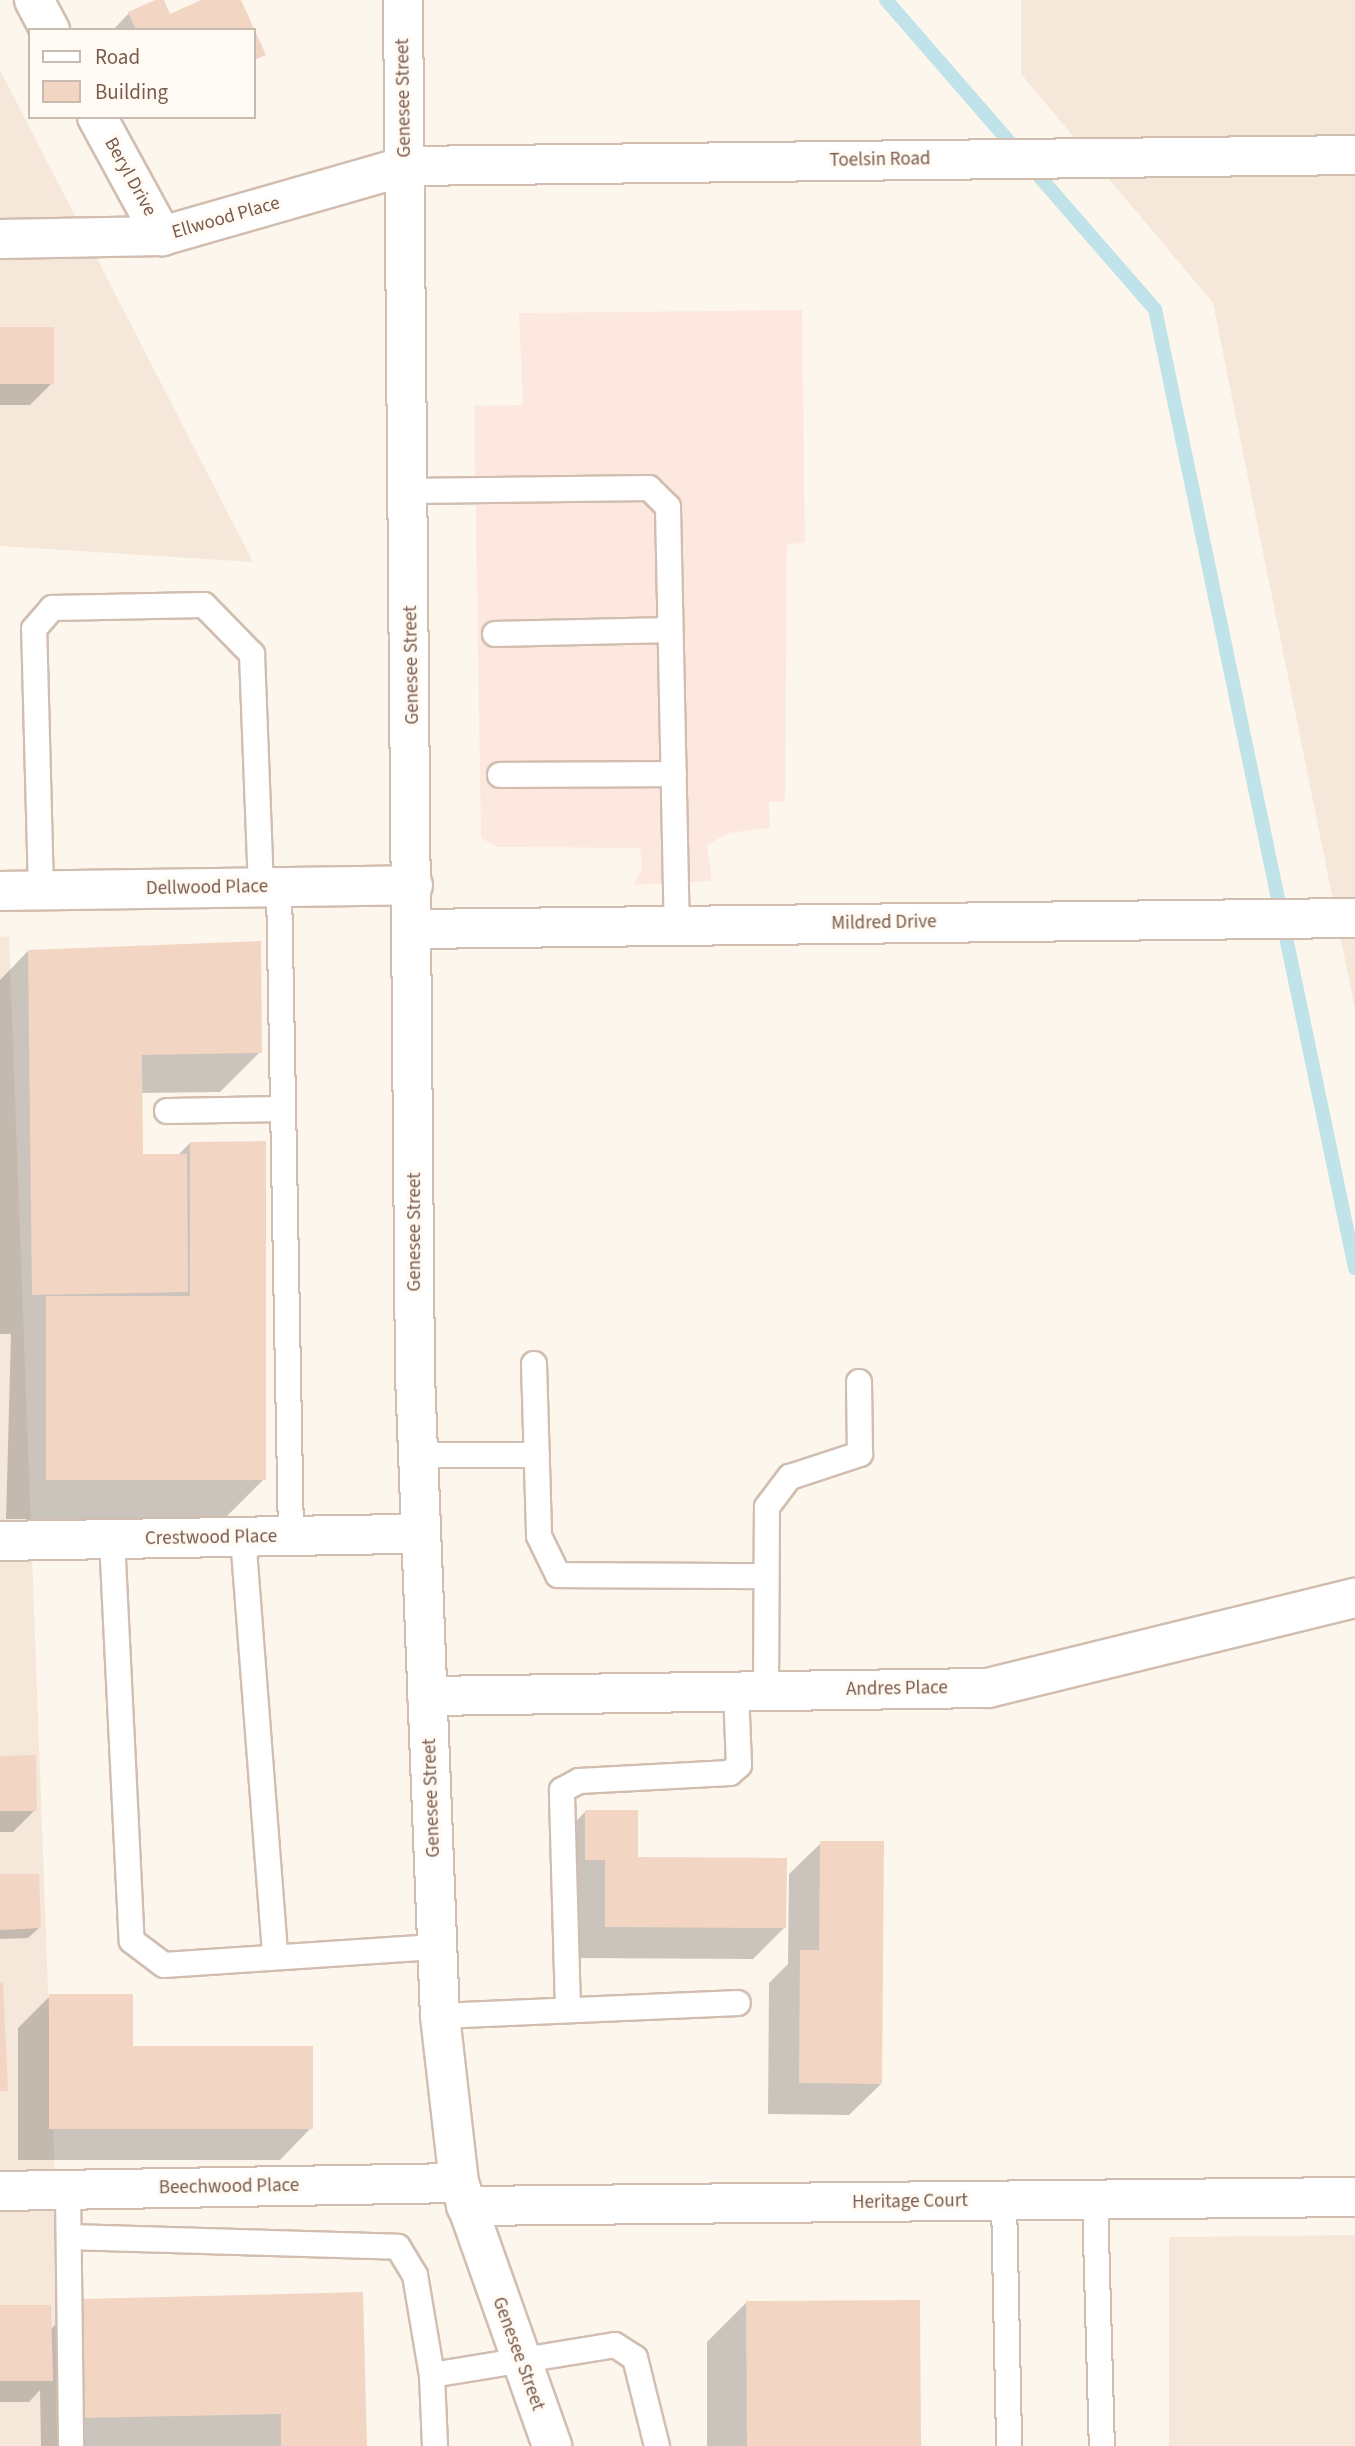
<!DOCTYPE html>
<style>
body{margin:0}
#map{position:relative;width:1355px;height:2446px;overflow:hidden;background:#fdf6ec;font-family:"Source Sans 3",sans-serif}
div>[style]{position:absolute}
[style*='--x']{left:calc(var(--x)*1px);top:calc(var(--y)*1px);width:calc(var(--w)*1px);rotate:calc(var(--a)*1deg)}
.residential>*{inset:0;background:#f5e8da}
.commercial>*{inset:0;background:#fde8e0}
.shadow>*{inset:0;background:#0003}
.stream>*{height:14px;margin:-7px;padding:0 7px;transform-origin:7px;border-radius:7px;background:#bfe3e8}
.building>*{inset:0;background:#f3d5c3}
.roads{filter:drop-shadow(2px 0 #d1beb0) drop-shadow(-2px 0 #d1beb0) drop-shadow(0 2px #d1beb0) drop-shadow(0 -2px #d1beb0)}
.lane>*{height:24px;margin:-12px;padding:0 12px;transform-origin:12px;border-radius:12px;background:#fff}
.street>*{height:38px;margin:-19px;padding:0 19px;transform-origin:19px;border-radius:19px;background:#fff}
.secondary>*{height:38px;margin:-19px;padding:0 19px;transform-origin:19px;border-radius:19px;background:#fff}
span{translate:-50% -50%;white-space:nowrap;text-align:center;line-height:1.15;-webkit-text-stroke:6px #fffaf3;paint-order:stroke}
.street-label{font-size:19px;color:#7a5c4d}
.legend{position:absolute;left:28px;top:28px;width:228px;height:91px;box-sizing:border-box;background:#fffaf3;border:2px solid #cabbb1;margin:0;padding:9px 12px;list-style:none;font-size:21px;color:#7a5c4d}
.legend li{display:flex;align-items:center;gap:14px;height:35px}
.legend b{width:35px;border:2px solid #cabbb1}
</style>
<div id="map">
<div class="residential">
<i style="clip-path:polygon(1021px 0,1355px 0,1355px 1010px,1213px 303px,1021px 74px)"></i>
<i style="clip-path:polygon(0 70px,253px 562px,0 546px)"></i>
<i style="clip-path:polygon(9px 936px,65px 2446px,0 2446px,0 937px)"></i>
<i style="clip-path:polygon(1355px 2235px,1355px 2446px,1169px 2446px,1169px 2237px)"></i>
</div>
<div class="commercial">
<i style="clip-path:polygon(802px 310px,805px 543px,787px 544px,785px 802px,769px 802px,770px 828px,728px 833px,707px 845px,712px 881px,634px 885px,642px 868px,640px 848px,497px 847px,481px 838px,474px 406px,523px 405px,519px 313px)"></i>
</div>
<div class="shadow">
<i style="clip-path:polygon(162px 0,169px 16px,205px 0,239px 0,252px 30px,113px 30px,129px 13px)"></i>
<i style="clip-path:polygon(0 329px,52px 383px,30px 405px,0 405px)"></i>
<i style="clip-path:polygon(28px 951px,260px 1052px,220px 1092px,140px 1093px,142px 1156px,178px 1155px,190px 1143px,264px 1479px,224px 1519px,6px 1519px,11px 1334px,0 1334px,0 980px)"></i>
<i style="clip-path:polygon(0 1758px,35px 1810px,13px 1832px,0 1832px)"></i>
<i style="clip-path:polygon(585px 1812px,636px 1859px,785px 1927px,753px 1959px,574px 1958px,554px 1844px)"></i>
<i style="clip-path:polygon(821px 1843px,881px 2084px,849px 2115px,768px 2114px,769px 1983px,788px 1964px,789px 1874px)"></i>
<i style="clip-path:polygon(0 1876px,39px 1928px,28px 1938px,0 1939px)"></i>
<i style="clip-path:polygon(50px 1996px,131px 2047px,311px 2128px,280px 2160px,18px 2160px,18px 2028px)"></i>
<i style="clip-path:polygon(80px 2301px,365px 2446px,41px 2446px,40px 2390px,29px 2402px,0 2402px,0 2307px,50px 2330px)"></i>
<i style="clip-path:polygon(747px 2302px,919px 2446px,707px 2446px,707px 2342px)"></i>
</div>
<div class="stream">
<i style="--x:886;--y:0;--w:410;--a:49"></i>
<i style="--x:1155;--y:309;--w:980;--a:78.22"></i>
</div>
<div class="building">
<i style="clip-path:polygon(155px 0,164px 0,170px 14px,201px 0,241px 0,266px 55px,254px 60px,254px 30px,136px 30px,128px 12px)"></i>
<i style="clip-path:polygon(0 327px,54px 327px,54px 384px,0 384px)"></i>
<i style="clip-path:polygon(261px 941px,262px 1053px,142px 1055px,143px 1154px,187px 1154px,188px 1292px,32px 1295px,28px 950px)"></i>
<i style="clip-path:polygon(266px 1141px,266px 1480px,46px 1480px,46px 1296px,190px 1296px,190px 1142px)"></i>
<i style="clip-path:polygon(36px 1755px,37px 1811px,0 1811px,0 1756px)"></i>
<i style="clip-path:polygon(585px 1810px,638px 1810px,638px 1857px,787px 1858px,786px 1928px,605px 1927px,605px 1860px,585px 1860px)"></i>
<i style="clip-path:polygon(820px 1841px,884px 1841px,882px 2084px,799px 2083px,800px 1950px,819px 1950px)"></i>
<i style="clip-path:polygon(0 1874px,39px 1874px,41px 1928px,0 1930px)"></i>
<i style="clip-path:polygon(3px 1982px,8px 2091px,0 2091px,0 1983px)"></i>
<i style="clip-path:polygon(49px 1994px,133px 1994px,133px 2046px,313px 2046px,313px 2129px,49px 2129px)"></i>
<i style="clip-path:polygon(363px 2292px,367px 2446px,281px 2446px,281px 2414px,81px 2418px,79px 2299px)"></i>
<i style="clip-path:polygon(920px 2300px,921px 2446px,747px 2446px,746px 2301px)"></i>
<i style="clip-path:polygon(0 2305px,51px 2305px,53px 2381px,0 2381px)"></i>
</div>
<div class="roads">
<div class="lane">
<i style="--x:410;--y:491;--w:239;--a:-0.7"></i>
<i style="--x:649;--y:488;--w:27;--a:45"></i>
<i style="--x:668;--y:507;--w:419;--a:88.8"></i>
<i style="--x:495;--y:634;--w:175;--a:-1.3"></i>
<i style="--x:500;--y:775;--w:174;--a:-0.3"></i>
<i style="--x:279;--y:887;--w:649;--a:88.94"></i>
<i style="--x:41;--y:891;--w:262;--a:-91.5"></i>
<i style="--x:34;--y:629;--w:28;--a:-49"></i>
<i style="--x:52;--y:608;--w:152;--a:-1.1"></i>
<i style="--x:204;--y:605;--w:69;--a:45.6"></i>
<i style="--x:252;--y:654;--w:233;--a:87.8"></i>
<i style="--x:167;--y:1111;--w:116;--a:-1"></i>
<i style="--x:534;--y:1364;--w:172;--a:88.3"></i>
<i style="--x:539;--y:1536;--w:43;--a:64"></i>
<i style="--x:558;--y:1575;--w:208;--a:0.3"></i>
<i style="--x:418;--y:1455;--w:119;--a:0"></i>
<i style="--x:243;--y:1537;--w:421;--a:85.6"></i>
<i style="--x:112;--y:1539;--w:402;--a:87.2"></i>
<i style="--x:132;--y:1941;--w:40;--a:37"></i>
<i style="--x:164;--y:1965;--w:275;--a:-3.8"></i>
<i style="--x:766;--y:1691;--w:184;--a:-89.7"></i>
<i style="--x:767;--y:1507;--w:38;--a:-53"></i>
<i style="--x:790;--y:1477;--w:74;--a:-18.2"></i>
<i style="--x:860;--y:1454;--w:72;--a:-90.8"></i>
<i style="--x:568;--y:2010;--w:220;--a:-91.6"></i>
<i style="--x:562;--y:1790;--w:19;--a:-28"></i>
<i style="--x:579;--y:1781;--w:151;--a:-3"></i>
<i style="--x:730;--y:1773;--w:12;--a:-42"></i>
<i style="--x:739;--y:1765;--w:74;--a:-92.3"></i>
<i style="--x:440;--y:2016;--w:298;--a:-2.5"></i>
<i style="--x:68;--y:2190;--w:256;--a:89.3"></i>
<i style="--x:1095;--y:2200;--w:246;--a:88.4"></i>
<i style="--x:1004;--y:2201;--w:245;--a:88.8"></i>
<i style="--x:69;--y:2237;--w:329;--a:1.7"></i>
<i style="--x:398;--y:2247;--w:33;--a:59"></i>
<i style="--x:415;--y:2275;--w:101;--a:80.4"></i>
<i style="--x:432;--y:2375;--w:185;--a:-9.3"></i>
<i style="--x:615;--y:2345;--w:24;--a:33"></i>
<i style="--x:635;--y:2358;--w:91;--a:76"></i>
<i style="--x:432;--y:2375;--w:71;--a:87.6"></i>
</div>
<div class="street">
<i style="--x:34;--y:0;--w:34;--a:62"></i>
<i style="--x:97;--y:117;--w:136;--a:61.4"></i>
<i style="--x:0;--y:239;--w:162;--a:-1.1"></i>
<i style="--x:162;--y:236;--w:254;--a:-16"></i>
<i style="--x:406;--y:166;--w:949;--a:-0.66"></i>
<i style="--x:0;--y:891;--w:413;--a:-0.8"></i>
<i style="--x:413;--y:929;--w:942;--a:-0.67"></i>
<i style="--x:0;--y:1541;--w:421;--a:-1"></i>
<i style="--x:427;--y:1696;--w:561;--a:-0.82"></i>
<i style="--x:988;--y:1688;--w:378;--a:-13.8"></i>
<i style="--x:0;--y:2191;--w:459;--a:-1"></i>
<i style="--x:466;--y:2206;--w:889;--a:-0.58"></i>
</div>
<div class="secondary">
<i style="--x:403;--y:0;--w:1375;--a:89.5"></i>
<i style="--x:415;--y:1375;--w:641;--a:87.77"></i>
<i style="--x:440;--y:2016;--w:168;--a:83.5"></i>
<i style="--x:459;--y:2183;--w:279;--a:70.5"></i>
</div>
</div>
<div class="street-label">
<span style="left:404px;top:98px;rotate:-91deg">Genesee Street</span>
<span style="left:880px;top:160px;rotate:-1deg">Toelsin Road</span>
<span style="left:130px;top:177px;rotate:61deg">Beryl Drive</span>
<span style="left:226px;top:218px;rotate:-16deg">Ellwood Place</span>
<span style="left:412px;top:665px;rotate:-91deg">Genesee Street</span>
<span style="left:207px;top:888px;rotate:-1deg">Dellwood Place</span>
<span style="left:884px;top:923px;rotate:-1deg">Mildred Drive</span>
<span style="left:415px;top:1232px;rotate:-90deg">Genesee Street</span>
<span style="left:211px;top:1538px;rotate:-1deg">Crestwood Place</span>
<span style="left:897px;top:1689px;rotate:-1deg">Andres Place</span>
<span style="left:432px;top:1798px;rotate:-92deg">Genesee Street</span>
<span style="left:229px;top:2187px;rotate:-1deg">Beechwood Place</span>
<span style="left:910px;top:2202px;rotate:-1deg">Heritage Court</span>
<span style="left:518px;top:2354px;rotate:70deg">Genesee Street</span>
</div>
<ul class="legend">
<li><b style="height:9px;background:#fff"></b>Road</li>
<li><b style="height:19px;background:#f3d5c3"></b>Building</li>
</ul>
</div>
